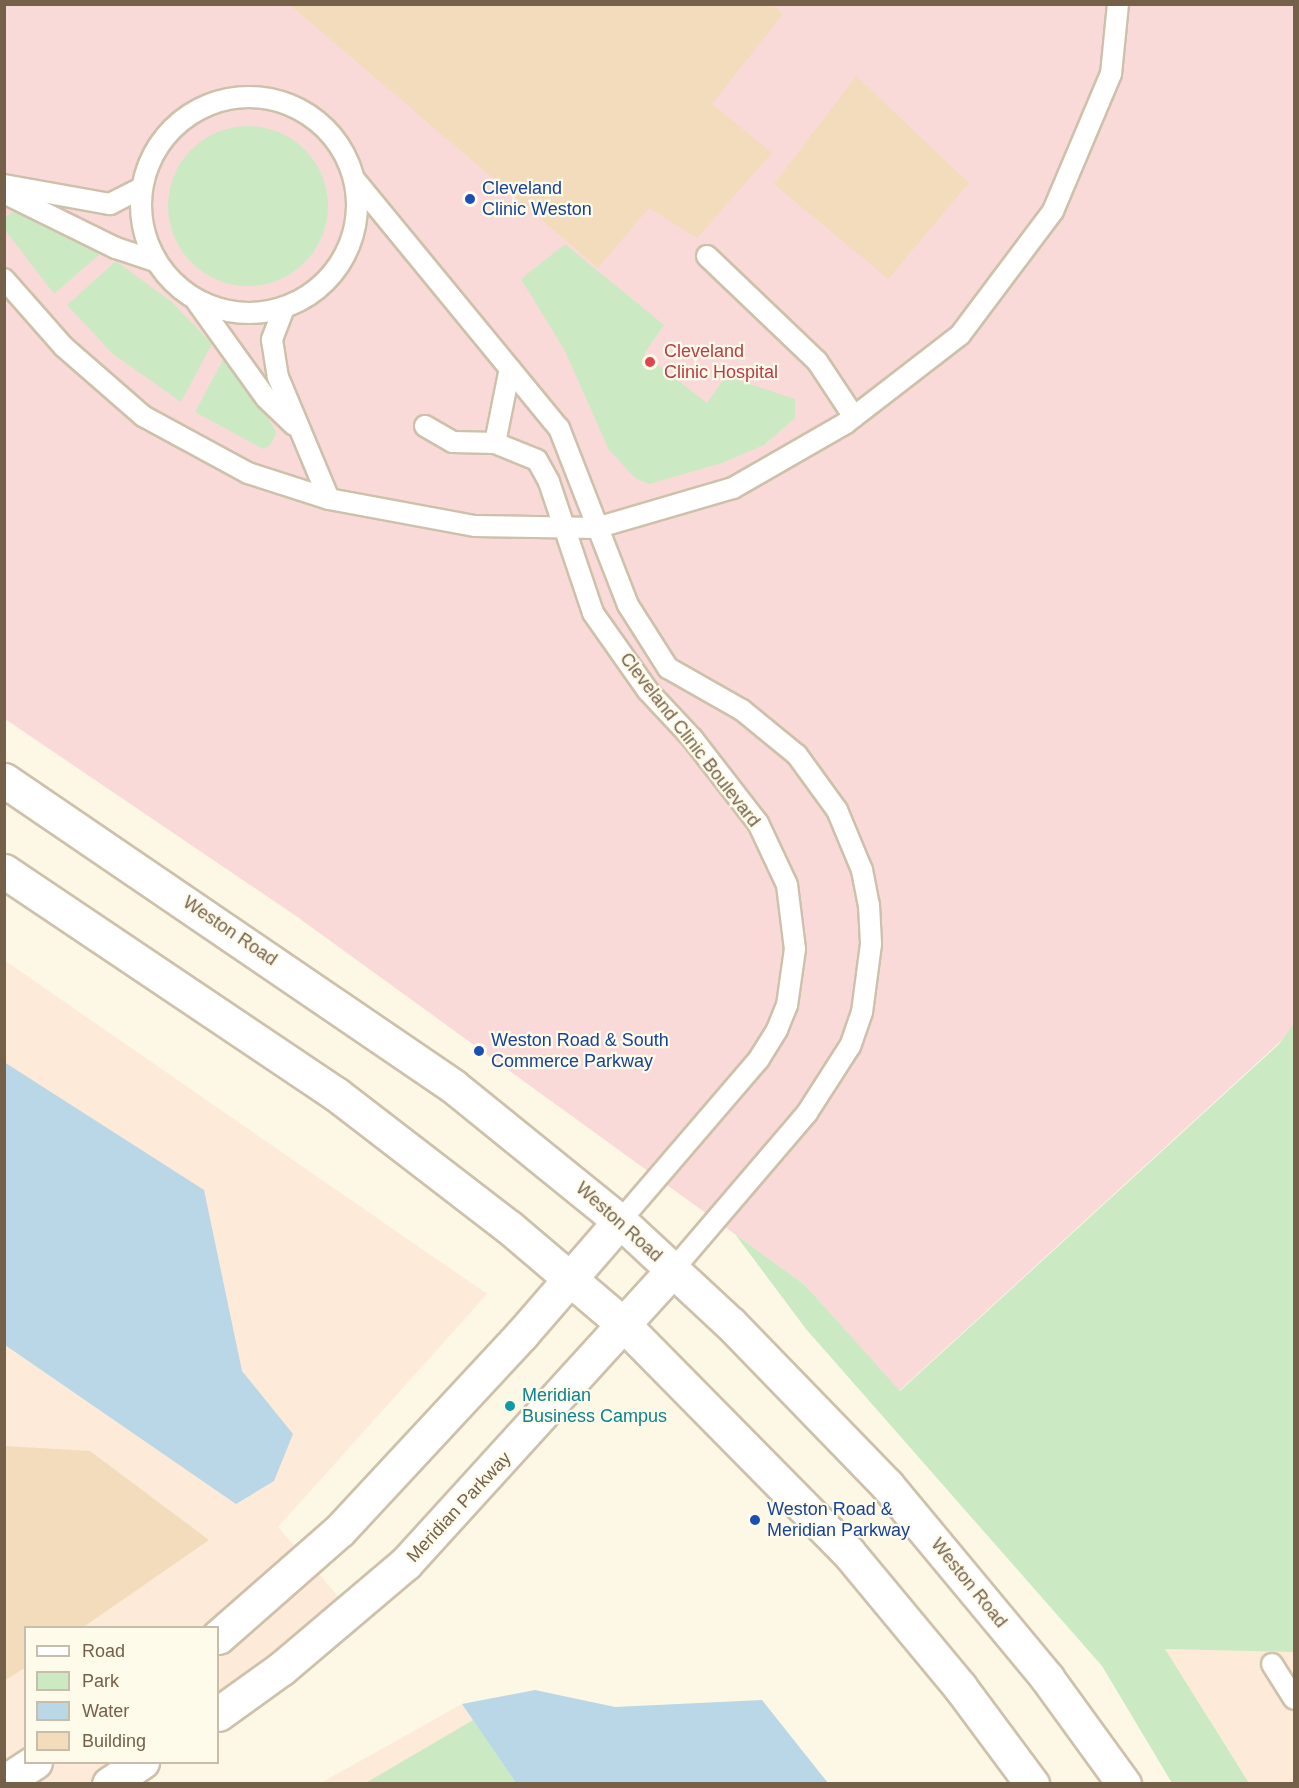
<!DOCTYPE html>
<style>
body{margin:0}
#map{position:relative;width:1299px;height:1788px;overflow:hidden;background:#fcf8e5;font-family:Arial,sans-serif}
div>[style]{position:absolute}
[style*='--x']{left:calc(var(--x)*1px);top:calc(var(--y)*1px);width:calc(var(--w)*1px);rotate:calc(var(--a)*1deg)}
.commercial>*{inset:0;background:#fdead8}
.medical>*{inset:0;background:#fadad8}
.green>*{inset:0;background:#cbeac3}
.round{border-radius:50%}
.water>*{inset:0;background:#b9d7e6}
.building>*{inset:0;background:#f2dcbc}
.roads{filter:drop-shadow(2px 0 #cec1ab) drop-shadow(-2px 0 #cec1ab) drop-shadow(0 2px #cec1ab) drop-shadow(0 -2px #cec1ab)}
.service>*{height:20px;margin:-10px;padding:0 10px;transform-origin:10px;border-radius:10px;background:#fff}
.service>.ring{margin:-10px;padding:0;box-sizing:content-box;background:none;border:20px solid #fff;border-radius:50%}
.minor>*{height:33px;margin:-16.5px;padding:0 16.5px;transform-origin:16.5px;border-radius:16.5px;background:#fff}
.secondary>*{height:33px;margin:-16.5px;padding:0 16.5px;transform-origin:16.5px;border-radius:16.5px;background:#fff}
.dots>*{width:16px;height:16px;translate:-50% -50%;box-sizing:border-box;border:3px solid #fffbeb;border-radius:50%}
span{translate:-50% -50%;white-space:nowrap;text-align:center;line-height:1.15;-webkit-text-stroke:4.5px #fffbeb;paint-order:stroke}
.transit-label{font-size:18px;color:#164399}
.left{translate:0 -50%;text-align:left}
.health-label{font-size:18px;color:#be3a42}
.street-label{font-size:18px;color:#75614a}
.culture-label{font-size:18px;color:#0d838f}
.frame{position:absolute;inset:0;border:6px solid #75614a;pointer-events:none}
.legend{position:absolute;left:24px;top:1626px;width:195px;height:138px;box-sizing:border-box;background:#fffbeb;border:2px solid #c8bdab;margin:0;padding:8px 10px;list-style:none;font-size:18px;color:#75614a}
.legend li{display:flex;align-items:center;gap:12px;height:30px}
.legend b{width:30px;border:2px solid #c8bdab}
</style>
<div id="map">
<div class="commercial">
<i style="clip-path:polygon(4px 960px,487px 1294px,278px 1527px,352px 1612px,218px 1714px,218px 1628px,26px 1628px,26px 1762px,142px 1763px,109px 1783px,5px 1783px)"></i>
<i style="clip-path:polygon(1164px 1648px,1294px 1652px,1294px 1783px,1249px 1783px)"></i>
<i style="clip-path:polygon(462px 1704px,516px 1783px,319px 1784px)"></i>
</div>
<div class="medical">
<i style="clip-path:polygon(4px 5px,1294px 5px,1294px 1029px,899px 1391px,805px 1285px,296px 916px,5px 719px)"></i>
</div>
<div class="green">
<i class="round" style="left:168px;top:126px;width:160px;height:160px"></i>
<i style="clip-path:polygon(13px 212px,50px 226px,100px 254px,54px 294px,5px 230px,5px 217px)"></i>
<i style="clip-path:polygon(565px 244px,664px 325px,644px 354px,707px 403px,726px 376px,795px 399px,795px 418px,764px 445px,722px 463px,649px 484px,635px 478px,609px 450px,565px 351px,521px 279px)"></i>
<i style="clip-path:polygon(116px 261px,172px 302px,212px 344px,181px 402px,113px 354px,67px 305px)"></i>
<i style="clip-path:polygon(226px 354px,275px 429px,276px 435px,269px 446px,263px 449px,195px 412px)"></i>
<i style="clip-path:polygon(1294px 1024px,1294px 1652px,1165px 1649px,1249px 1783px,1172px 1783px,1102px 1666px,806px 1329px,735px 1234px,805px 1285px,900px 1391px,1279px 1044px)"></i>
<i style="clip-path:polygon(473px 1720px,516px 1783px,364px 1784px)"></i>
</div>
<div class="water">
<i style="clip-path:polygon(4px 1062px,204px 1190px,242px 1371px,293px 1434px,274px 1481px,236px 1504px,5px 1345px)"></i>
<i style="clip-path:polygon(535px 1690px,615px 1707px,762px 1700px,828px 1783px,516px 1783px,462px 1704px)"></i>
</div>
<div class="building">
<i style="clip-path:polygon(289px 4px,772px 4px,783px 14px,712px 104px,772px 153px,697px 238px,649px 208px,598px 268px)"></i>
<i style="clip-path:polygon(856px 76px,969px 183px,888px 279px,774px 184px)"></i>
<i style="clip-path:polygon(4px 1446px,90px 1451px,209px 1540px,82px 1628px,26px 1628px,26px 1667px,4px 1681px)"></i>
</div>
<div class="roads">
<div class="service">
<i class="ring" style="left:141px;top:97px;width:196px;height:196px"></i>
<i style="--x:355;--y:180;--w:321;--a:50.6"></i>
<i style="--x:559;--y:428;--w:190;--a:68.7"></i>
<i style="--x:628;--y:605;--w:75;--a:57.6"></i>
<i style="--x:668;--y:668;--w:85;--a:29.6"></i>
<i style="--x:742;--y:710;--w:71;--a:39.3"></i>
<i style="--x:797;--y:755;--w:68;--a:54"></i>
<i style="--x:837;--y:810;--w:65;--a:67.4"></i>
<i style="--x:862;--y:870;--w:36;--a:79"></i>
<i style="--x:869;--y:905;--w:39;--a:87"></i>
<i style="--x:871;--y:944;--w:69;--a:97.5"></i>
<i style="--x:862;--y:1012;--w:36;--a:109"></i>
<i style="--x:850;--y:1046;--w:80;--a:122.7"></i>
<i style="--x:807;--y:1113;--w:206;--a:130.5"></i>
<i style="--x:4;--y:185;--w:108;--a:10.2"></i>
<i style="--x:110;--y:204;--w:35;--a:-27"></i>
<i style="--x:4;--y:193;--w:125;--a:26.2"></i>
<i style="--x:116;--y:248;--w:41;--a:18.4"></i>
<i style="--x:707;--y:256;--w:152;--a:43.7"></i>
<i style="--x:817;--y:361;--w:67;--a:56.5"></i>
<i style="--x:4;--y:279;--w:91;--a:48.6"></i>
<i style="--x:64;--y:347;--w:105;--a:41.1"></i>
<i style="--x:143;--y:416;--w:119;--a:28.5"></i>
<i style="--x:248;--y:473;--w:85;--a:17.8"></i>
<i style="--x:329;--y:499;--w:148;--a:10.5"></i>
<i style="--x:475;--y:526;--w:121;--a:0.9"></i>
<i style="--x:596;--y:528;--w:143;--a:-16.3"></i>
<i style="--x:733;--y:488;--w:130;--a:-29.9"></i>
<i style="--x:846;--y:423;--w:144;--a:-37.7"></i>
<i style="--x:960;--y:335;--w:155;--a:-53.1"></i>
<i style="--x:1053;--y:211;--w:149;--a:-67.1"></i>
<i style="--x:1111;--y:74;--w:70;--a:-84.3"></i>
<i style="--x:197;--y:302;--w:118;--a:54.3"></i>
<i style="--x:266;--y:398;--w:39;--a:44"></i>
<i style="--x:284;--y:308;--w:34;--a:111"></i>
<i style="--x:272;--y:340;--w:37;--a:81"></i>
<i style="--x:278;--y:377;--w:132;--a:67.3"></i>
<i style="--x:425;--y:426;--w:32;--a:30"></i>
<i style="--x:453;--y:442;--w:42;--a:1.4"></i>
<i style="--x:495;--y:443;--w:45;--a:22"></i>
<i style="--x:537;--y:460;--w:25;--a:61"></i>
<i style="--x:549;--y:482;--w:138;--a:71.4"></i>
<i style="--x:593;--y:613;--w:95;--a:54.8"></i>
<i style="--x:648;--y:691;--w:64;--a:46.9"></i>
<i style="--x:692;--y:738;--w:108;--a:52.2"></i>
<i style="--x:758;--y:823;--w:68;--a:64.9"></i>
<i style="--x:787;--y:885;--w:64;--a:82.9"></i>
<i style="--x:795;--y:949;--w:57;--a:98.1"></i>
<i style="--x:787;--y:1005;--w:27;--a:112"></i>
<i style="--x:777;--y:1030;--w:34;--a:122"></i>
<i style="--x:759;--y:1059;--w:213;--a:130.6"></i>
<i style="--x:495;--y:443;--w:76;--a:-78.7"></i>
<i style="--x:1272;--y:1664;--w:41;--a:57.8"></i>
</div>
<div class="minor">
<i style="--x:218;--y:1637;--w:162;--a:-41.3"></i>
<i style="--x:340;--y:1530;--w:267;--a:-47.1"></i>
<i style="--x:522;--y:1334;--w:150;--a:-49.1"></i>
<i style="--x:218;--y:1714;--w:79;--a:-35.7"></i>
<i style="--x:282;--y:1668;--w:162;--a:-40.3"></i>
<i style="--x:406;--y:1563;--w:396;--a:-47.7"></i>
<i style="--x:4;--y:1782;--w:37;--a:-33"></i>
<i style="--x:109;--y:1784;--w:40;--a:-34"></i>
</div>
<div class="secondary">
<i style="--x:4;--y:780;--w:543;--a:34.27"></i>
<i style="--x:453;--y:1086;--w:215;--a:39"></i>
<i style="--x:620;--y:1221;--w:151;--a:42.9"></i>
<i style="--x:731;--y:1324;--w:224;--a:45.9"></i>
<i style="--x:887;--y:1485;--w:251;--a:50.3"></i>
<i style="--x:1047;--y:1678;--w:131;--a:54"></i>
<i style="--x:4;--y:871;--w:400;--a:33.9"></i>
<i style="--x:336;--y:1094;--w:218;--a:37.6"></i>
<i style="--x:509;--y:1227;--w:151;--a:40.4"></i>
<i style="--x:624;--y:1325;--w:319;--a:45.4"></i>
<i style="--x:848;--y:1552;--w:175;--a:50.3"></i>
<i style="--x:960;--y:1687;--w:121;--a:53.4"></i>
</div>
</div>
<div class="dots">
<i style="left:470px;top:199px;background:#1a4fb4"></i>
<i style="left:650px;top:362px;background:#e0444e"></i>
<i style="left:479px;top:1051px;background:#1a4fb4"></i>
<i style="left:510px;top:1406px;background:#0f9aa8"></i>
<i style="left:755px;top:1520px;background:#1a4fb4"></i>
</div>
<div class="transit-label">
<span class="left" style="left:482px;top:199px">Cleveland<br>Clinic Weston</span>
<span class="left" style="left:491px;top:1051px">Weston Road &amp; South<br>Commerce Parkway</span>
<span class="left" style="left:767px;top:1520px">Weston Road &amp;<br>Meridian Parkway</span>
</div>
<div class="health-label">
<span class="left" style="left:664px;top:362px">Cleveland<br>Clinic Hospital</span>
</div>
<div class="street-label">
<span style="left:690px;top:740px;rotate:52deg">Cleveland Clinic Boulevard</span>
<span style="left:230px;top:931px;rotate:34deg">Weston Road</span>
<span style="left:619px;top:1222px;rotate:42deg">Weston Road</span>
<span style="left:459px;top:1507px;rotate:-47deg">Meridian Parkway</span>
<span style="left:969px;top:1583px;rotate:51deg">Weston Road</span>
</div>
<div class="culture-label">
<span class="left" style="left:522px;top:1406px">Meridian<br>Business Campus</span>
</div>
<div class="frame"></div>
<ul class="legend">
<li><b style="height:8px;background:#fff"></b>Road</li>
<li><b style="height:16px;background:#cbeac3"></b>Park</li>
<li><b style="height:16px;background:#b9d7e6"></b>Water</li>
<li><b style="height:16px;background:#f2dcbc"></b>Building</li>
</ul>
</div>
